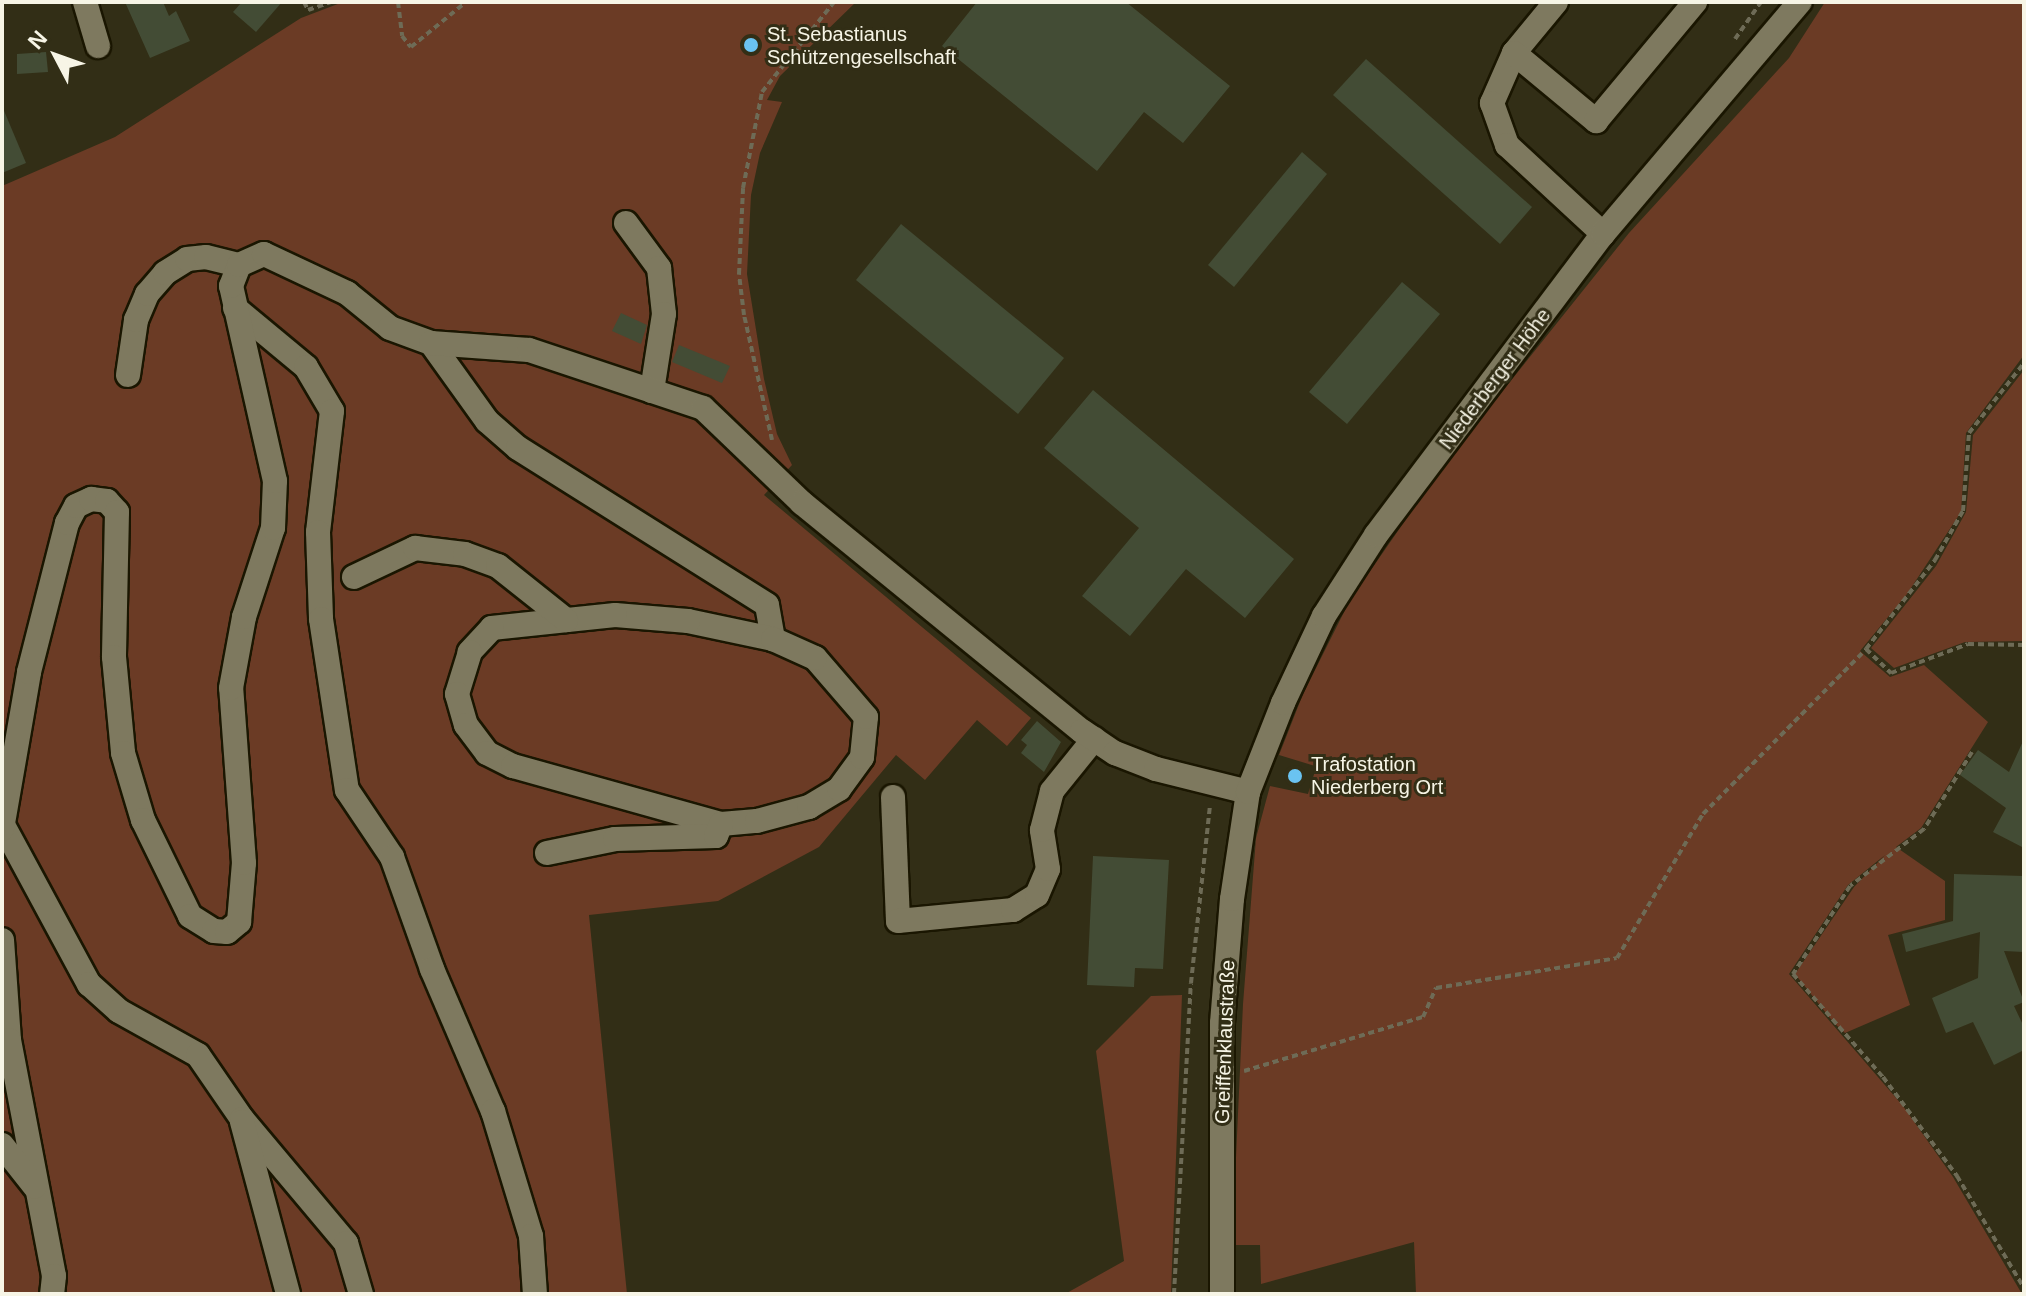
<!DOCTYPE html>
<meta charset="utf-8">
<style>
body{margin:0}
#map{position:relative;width:2026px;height:1296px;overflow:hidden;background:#322e16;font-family:Helvetica,sans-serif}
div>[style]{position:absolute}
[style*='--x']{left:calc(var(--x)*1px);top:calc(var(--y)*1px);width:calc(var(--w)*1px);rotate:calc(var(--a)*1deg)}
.green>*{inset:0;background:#6b3b25}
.building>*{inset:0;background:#434c35}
.path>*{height:4px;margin-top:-2px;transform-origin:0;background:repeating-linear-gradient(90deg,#6e6b56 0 6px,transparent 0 10px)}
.roads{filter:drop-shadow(2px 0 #1a1601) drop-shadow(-2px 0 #1a1601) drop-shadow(0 2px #1a1601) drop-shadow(0 -2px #1a1601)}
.minor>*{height:24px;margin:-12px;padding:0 12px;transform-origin:12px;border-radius:12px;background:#7e795f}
.dots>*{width:22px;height:22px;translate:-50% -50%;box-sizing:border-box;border:4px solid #322e16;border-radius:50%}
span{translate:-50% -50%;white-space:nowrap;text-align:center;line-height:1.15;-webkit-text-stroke:6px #322e16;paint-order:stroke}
.poi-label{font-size:20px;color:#f7f5e6}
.left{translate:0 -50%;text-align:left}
.street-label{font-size:20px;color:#f7f5e6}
.frame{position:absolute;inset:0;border:4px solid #f7f5e6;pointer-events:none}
.north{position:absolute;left:16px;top:16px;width:80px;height:80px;-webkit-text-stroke:6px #322e16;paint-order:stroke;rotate:311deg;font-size:22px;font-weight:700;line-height:32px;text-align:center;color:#f7f5e6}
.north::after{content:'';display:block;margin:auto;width:28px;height:36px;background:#f7f5e6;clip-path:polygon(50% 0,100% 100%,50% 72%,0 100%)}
</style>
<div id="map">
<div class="green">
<i style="clip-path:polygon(343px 2px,856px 2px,780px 76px,767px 100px,782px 102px,760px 153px,751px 195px,747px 274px,764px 379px,777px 434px,792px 465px,764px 495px,1031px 718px,1007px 746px,977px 720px,925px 780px,896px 755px,819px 847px,718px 901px,589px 915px,627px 1294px,2px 1294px,2px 186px,115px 137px,301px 18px)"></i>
<i style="clip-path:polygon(1825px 2px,2024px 2px,2024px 355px,1966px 433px,1961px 512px,1907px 594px,1860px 651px,1890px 677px,1924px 665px,1988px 722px,1921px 828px,1896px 847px,1945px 881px,1945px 920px,1888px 935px,1910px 1005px,1845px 1033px,1834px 1023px,1795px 974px,1854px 887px,1885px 855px,1848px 885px,1789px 974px,1903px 1106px,1953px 1177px,2022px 1294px,1416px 1294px,1414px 1242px,1261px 1284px,1260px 1245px,1232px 1245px,1243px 1004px,1256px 838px,1270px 786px,1308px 794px,1315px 771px,1315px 766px,1279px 755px,1303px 694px,1350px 600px,1445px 463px,1629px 233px,1789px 58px)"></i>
<i style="clip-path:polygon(2024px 370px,2024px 641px,1965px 642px,1894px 668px,1871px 648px,1936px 566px,1966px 512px,1973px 435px)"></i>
<i style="clip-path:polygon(1182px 995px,1171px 1294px,1065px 1294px,1124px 1261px,1096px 1051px,1151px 996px)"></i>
</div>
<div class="building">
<i style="clip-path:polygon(125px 2px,163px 2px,169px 16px,176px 11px,190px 41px,150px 58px)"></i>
<i style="clip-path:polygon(242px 2px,282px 2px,256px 32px,233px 12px)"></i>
<i style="clip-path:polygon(977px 2px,1126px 2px,1230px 86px,1183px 143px,1144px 112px,1097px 171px,942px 46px)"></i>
<i style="clip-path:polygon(46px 52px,48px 72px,17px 74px,17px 54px)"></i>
<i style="clip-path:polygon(1366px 59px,1532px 207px,1500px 244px,1333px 95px)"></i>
<i style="clip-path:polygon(2px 106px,26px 163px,2px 173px)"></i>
<i style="clip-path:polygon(1302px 152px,1327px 174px,1234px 287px,1208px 265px)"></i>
<i style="clip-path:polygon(901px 224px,1064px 358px,1018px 414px,856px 280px)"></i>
<i style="clip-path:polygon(1402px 282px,1440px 314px,1347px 424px,1309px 392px)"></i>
<i style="clip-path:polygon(621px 313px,647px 325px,641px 344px,612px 331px)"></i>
<i style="clip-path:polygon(679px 345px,730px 366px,722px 383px,672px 362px)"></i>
<i style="clip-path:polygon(1093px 390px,1294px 559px,1245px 618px,1186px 569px,1130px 636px,1082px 596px,1139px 528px,1044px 448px)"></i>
<i style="clip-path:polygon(1037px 721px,1061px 742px,1044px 772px,1021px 753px,1027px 745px,1021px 740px)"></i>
<i style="clip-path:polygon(2024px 739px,2024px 848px,1993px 832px,2006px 808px,1960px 775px,1978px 750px,2009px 772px)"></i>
<i style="clip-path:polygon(1093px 856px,1169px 860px,1163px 969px,1135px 968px,1134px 987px,1087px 985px)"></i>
<i style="clip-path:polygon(1954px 874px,2024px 876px,2024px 952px,2004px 951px,2024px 1002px,2014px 1006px,2024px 1027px,2024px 1050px,1994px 1065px,1973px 1022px,1946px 1033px,1932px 998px,1978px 978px,1980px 932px,1906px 952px,1902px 934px,1953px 921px)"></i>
</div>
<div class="path">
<i style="--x:304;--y:2;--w:9;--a:63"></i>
<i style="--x:308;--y:10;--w:24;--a:-19"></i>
<i style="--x:398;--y:2;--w:34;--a:83"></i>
<i style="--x:402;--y:36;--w:14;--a:51"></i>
<i style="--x:411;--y:47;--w:71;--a:-39.3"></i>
<i style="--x:1735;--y:39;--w:45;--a:-54.9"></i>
<i style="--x:772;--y:440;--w:128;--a:-102.6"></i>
<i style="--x:744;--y:315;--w:41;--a:-97"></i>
<i style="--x:739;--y:274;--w:86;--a:-87.3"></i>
<i style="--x:743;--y:188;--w:98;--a:-78.8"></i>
<i style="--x:762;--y:92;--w:115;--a:-51.3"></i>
<i style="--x:1866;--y:649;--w:113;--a:-52.2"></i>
<i style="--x:1935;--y:560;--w:56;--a:-60.3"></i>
<i style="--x:1963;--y:511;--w:78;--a:-85.6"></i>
<i style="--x:1969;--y:433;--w:89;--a:-51.8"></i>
<i style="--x:1972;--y:752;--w:91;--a:121.9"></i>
<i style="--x:1924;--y:829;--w:93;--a:142.4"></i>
<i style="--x:1850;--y:886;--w:105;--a:122.9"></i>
<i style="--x:1793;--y:974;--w:137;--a:48.9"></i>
<i style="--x:1883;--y:1077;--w:124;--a:53.2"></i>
<i style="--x:1957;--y:1176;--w:131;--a:59.1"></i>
<i style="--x:1244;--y:1071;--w:187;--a:-16.8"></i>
<i style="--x:1423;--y:1017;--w:32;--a:-66"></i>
<i style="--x:1436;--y:988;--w:183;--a:-9.4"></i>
<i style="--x:1617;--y:958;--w:168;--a:-59.2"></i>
<i style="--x:1703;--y:814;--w:232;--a:-45.3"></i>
<i style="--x:1866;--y:649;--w:35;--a:44"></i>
<i style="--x:1891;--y:673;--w:82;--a:-20.6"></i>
<i style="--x:1968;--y:644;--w:56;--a:1"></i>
<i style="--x:1174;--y:1294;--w:311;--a:-86.9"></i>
<i style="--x:1191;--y:983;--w:178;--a:-83.9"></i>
</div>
<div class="roads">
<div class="minor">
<i style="--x:85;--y:2;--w:46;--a:73.5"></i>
<i style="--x:1556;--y:2;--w:66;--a:129.5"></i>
<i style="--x:1514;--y:53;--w:55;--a:113.7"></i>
<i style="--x:1492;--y:103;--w:45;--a:70.3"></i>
<i style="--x:1507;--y:145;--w:131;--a:42.8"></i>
<i style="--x:1514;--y:53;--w:107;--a:39.7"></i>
<i style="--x:1596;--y:121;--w:155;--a:-50.2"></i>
<i style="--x:626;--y:223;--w:56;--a:53.7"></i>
<i style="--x:659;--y:268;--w:46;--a:83.8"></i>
<i style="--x:664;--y:314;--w:78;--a:98.9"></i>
<i style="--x:235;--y:308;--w:92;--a:39.7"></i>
<i style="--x:306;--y:367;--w:51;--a:59.4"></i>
<i style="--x:332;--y:411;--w:122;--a:96.6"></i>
<i style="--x:318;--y:532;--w:87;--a:88"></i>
<i style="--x:321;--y:619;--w:173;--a:81.4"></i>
<i style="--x:347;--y:790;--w:81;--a:56.1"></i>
<i style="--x:392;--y:857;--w:119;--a:70.3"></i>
<i style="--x:432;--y:969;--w:155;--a:66.8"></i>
<i style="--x:493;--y:1111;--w:131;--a:73.1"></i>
<i style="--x:531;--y:1236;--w:58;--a:86.1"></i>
<i style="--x:431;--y:343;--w:96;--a:54.3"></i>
<i style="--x:487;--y:421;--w:41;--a:41.1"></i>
<i style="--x:518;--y:448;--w:294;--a:32.2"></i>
<i style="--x:767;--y:605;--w:35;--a:80"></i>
<i style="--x:773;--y:639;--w:87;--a:-168"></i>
<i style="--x:688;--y:621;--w:73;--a:-175.3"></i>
<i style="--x:615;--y:615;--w:124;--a:174"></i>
<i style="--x:492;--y:628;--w:33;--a:133"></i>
<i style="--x:470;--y:652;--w:44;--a:107.2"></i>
<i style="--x:457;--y:694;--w:32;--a:74"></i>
<i style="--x:466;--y:725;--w:35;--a:53"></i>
<i style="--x:487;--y:753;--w:29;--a:27"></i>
<i style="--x:513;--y:766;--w:216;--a:15.6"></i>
<i style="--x:721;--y:824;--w:36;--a:-5"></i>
<i style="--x:757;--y:821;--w:54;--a:-15.1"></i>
<i style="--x:809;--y:807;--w:35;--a:-31"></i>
<i style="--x:839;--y:789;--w:39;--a:-54"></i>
<i style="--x:862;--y:757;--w:40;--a:-84.3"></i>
<i style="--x:866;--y:717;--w:78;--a:-130.8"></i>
<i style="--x:815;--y:658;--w:46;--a:-155.7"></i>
<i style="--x:128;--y:375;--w:56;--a:-81.7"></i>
<i style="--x:136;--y:320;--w:28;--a:-67"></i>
<i style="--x:147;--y:294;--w:28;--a:-49"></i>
<i style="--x:165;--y:273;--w:26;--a:-32"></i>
<i style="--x:187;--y:259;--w:19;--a:-6"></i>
<i style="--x:206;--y:257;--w:34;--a:14"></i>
<i style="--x:354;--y:577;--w:68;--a:-25.4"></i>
<i style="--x:415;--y:548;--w:50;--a:6.8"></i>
<i style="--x:465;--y:554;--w:35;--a:20"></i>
<i style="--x:498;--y:566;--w:87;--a:38.5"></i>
<i style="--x:893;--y:797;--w:124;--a:87.7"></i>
<i style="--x:898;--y:921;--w:116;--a:-5.5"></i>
<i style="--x:1013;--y:910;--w:28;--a:-32"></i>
<i style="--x:1037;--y:895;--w:28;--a:-67"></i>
<i style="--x:1048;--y:869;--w:39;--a:-99"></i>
<i style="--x:1042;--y:830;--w:40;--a:-75.6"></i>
<i style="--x:1052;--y:791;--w:67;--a:-51.1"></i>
<i style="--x:4;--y:827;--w:179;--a:61.6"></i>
<i style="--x:89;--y:984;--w:40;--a:42"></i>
<i style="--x:119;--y:1011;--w:90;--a:29.1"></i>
<i style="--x:198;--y:1055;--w:78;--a:55.5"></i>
<i style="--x:242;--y:1119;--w:162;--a:50"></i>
<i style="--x:346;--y:1243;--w:53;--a:73.6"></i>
<i style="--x:2;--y:829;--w:159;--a:-80.2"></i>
<i style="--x:29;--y:672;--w:154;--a:-75.7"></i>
<i style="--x:67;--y:523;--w:19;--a:-62"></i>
<i style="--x:76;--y:506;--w:17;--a:-25"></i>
<i style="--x:91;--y:499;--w:16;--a:7"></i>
<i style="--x:107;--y:501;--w:15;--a:48"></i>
<i style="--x:117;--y:512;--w:145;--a:91.2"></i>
<i style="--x:114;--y:657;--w:96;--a:84.6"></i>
<i style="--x:123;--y:753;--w:70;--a:73.4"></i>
<i style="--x:143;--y:820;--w:107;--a:63.9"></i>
<i style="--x:190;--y:916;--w:28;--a:32"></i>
<i style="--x:214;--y:931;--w:13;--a:4"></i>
<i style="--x:227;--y:932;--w:16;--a:-40"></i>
<i style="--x:239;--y:922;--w:59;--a:-85.2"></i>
<i style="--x:244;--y:863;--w:175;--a:-94.2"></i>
<i style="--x:231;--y:688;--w:72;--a:-79.6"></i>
<i style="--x:244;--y:617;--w:94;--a:-72"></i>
<i style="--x:273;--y:528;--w:47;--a:-87.6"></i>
<i style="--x:275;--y:481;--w:200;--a:-102.7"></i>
<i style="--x:231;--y:286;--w:22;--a:-69"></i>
<i style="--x:239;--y:265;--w:27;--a:-24"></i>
<i style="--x:264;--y:254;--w:92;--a:25.2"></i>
<i style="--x:347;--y:293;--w:55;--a:39.1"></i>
<i style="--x:390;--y:328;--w:44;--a:20.1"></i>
<i style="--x:431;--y:343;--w:98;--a:4.1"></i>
<i style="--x:529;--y:350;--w:183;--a:18.4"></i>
<i style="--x:703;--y:408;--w:137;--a:43.8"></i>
<i style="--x:802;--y:503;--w:361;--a:39.2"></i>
<i style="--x:1082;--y:731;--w:40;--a:34"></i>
<i style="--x:1115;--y:753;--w:44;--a:21.3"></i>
<i style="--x:1156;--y:769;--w:95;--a:14"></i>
<i style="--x:547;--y:853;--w:69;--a:-11.6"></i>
<i style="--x:615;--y:839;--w:101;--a:-1.7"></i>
<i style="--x:716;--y:836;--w:13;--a:-67"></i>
<i style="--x:2;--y:940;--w:100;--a:86"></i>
<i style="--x:9;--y:1040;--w:240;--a:79.2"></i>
<i style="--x:54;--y:1276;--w:18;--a:96"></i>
<i style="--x:242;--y:1122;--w:178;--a:75"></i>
<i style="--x:2;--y:1145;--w:53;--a:51.8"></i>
<i style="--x:1222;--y:1294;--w:271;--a:-90"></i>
<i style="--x:1222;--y:1023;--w:124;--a:-85.4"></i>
<i style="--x:1232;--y:899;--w:108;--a:-81.5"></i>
<i style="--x:1248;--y:792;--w:96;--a:-68.5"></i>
<i style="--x:1283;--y:703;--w:96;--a:-64.8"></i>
<i style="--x:1324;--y:616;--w:96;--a:-57.3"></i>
<i style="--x:1376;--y:535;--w:377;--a:-53"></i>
<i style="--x:1603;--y:234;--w:304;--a:-49.7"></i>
</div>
</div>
<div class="dots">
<i style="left:751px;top:45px;background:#6ac3f1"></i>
<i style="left:1295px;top:776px;background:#6ac3f1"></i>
</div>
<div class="poi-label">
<span class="left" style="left:767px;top:46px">St. Sebastianus<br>Schützengesellschaft</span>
<span class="left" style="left:1311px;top:776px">Trafostation<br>Niederberg Ort</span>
</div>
<div class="street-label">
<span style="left:1495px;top:379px;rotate:-53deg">Niederberger Höhe</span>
<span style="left:1225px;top:1042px;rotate:-88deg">Greiffenklaustraße</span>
</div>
<div class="frame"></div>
<div class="north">N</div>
</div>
